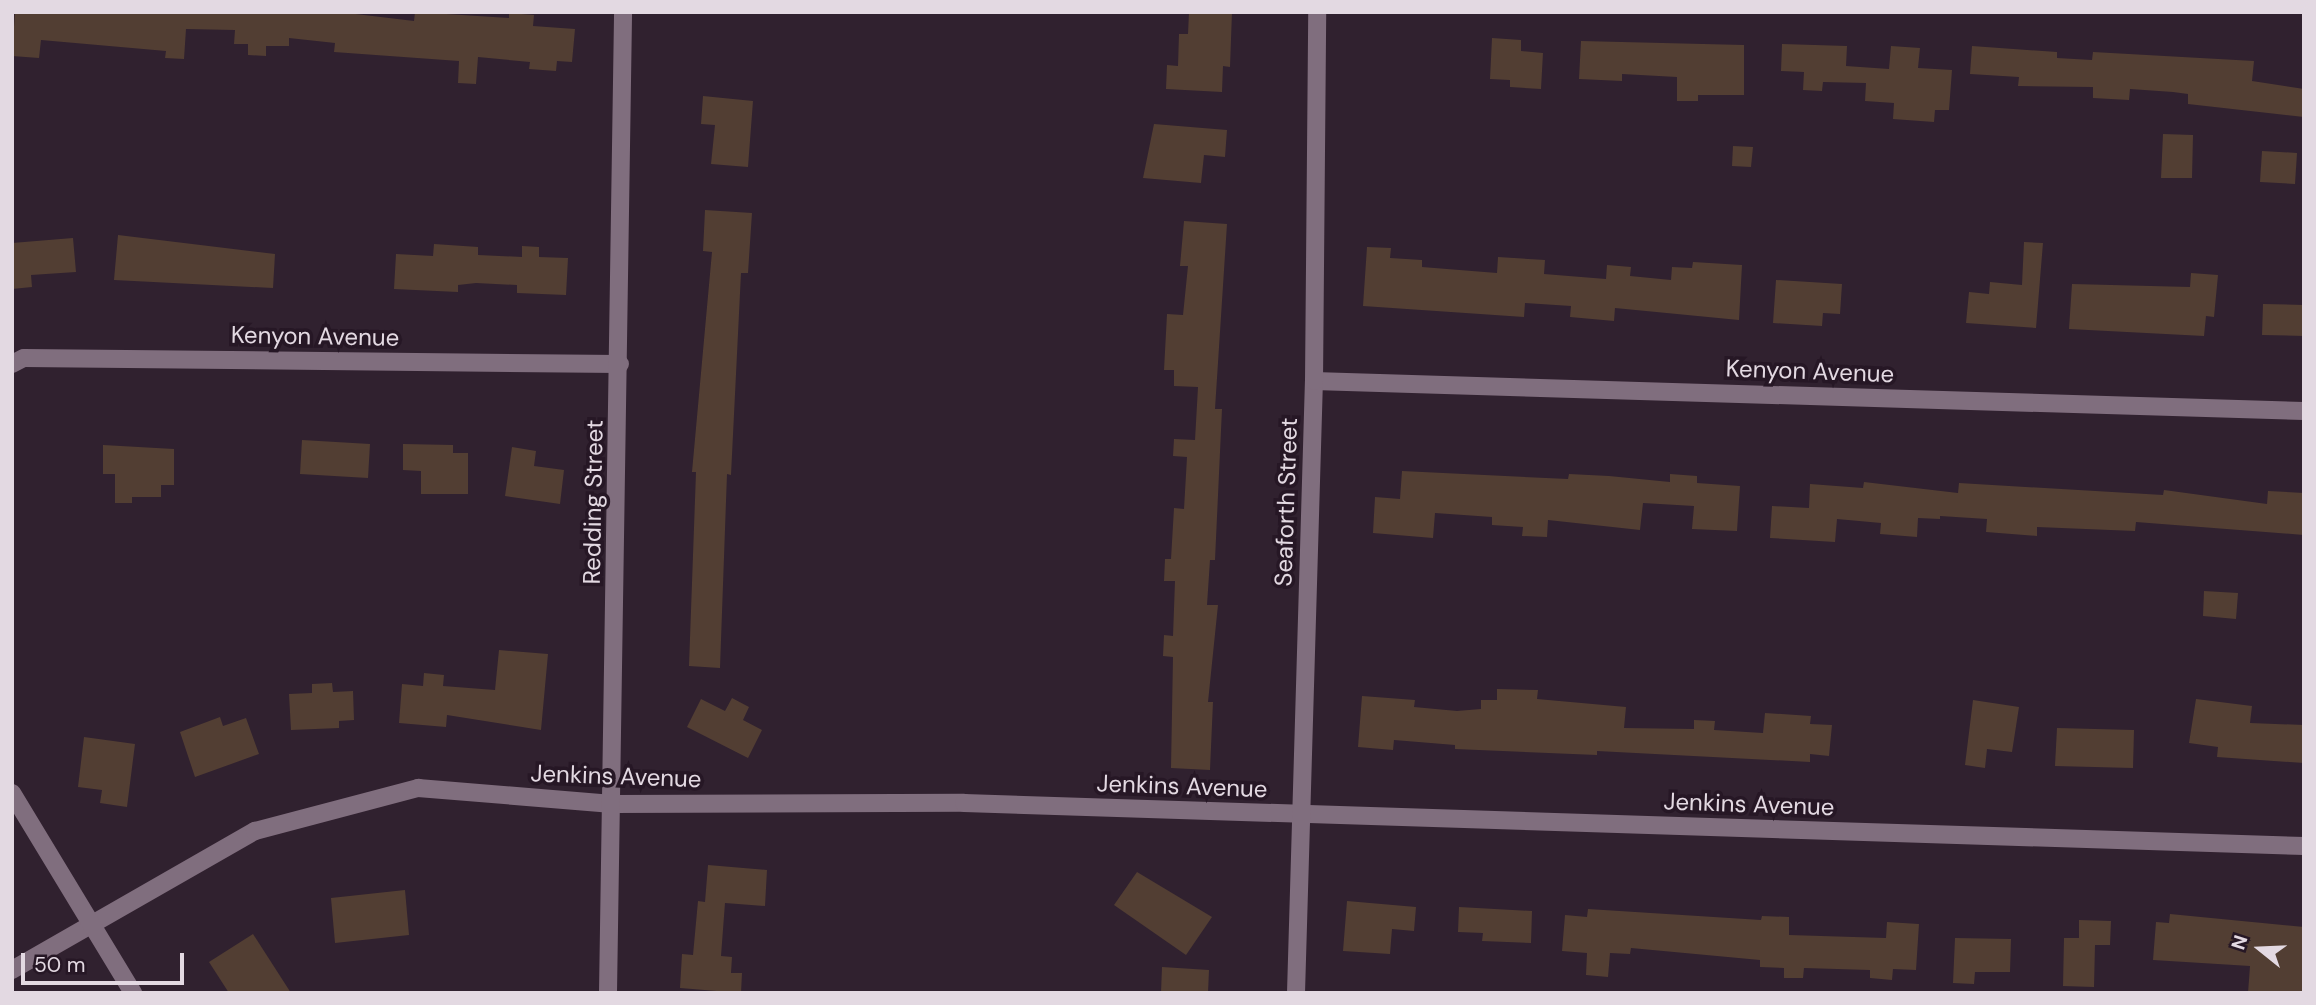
<!DOCTYPE html>
<style>
body{margin:0}
#map{position:relative;width:2316px;height:1005px;overflow:hidden;background:#30212f;font-family:"DM Sans",sans-serif}
div>[style]{position:absolute}
[style*='--x']{left:calc(var(--x)*1px);top:calc(var(--y)*1px);width:calc(var(--w)*1px);rotate:calc(var(--a)*1deg)}
.building>*{inset:0;background:#523e33}
.minor>*{height:18px;margin:-9px;padding:0 9px;transform-origin:9px;border-radius:9px;background:#806e7e}
.tertiary>*{height:18px;margin:-9px;padding:0 9px;transform-origin:9px;border-radius:9px;background:#806e7e}
span{translate:-50% -50%;white-space:nowrap;text-align:center;line-height:1.15;-webkit-text-stroke:7px #261725;paint-order:stroke}
.street-label{font-size:24px;color:#e3d9e2}
.frame{position:absolute;inset:0;border:14px solid #e3d9e2;pointer-events:none}
.north{position:absolute;left:2225px;top:914px;width:70px;height:70px;-webkit-text-stroke:5px #261725;paint-order:stroke;rotate:288deg;font-size:19px;font-weight:700;line-height:28px;text-align:center;color:#e3d9e2}
.north::after{content:'';display:block;margin:auto;width:24px;height:32px;background:#e3d9e2;clip-path:polygon(50% 0,100% 100%,50% 72%,0 100%)}
.scale{position:absolute;left:21px;top:953px;width:163px;height:32px;box-sizing:border-box;border:4px solid #e3d9e2;border-top:0;padding-left:9px;font-size:21px;line-height:24px;white-space:nowrap;color:#e3d9e2;-webkit-text-stroke:5px #261725;paint-order:stroke}
</style>
<div id="map">
<div class="building">
<i style="clip-path:polygon(15px 12px,339px 12px,414px 21px,415px 12px,509px 18px,509px 13px,534px 15px,533px 26px,575px 29px,572px 62px,557px 61px,556px 71px,529px 69px,530px 62px,478px 57px,476px 84px,458px 83px,459px 61px,334px 52px,335px 43px,289px 38px,289px 46px,266px 46px,266px 56px,248px 55px,248px 44px,234px 44px,235px 30px,186px 29px,184px 59px,165px 58px,166px 51px,41px 40px,39px 58px,12px 56px)"></i>
<i style="clip-path:polygon(1189px 12px,1232px 12px,1230px 67px,1223px 66px,1222px 92px,1166px 89px,1167px 65px,1178px 66px,1179px 34px,1188px 34px)"></i>
<i style="clip-path:polygon(1492px 38px,1521px 40px,1521px 51px,1543px 53px,1541px 89px,1510px 87px,1510px 80px,1490px 79px)"></i>
<i style="clip-path:polygon(1581px 41px,1744px 45px,1744px 95px,1698px 95px,1698px 101px,1677px 101px,1677px 77px,1622px 74px,1622px 81px,1579px 79px)"></i>
<i style="clip-path:polygon(1782px 44px,1847px 46px,1846px 66px,1889px 69px,1891px 46px,1920px 48px,1918px 68px,1952px 70px,1949px 110px,1935px 110px,1934px 122px,1893px 119px,1894px 103px,1865px 101px,1866px 83px,1823px 82px,1822px 91px,1803px 90px,1804px 72px,1781px 71px)"></i>
<i style="clip-path:polygon(1972px 46px,2057px 52px,2057px 58px,2092px 60px,2093px 52px,2254px 61px,2252px 81px,2304px 89px,2304px 117px,2188px 104px,2188px 94px,2173px 92px,2130px 89px,2129px 100px,2093px 98px,2093px 87px,2018px 86px,2019px 77px,1970px 74px)"></i>
<i style="clip-path:polygon(703px 96px,753px 101px,748px 167px,711px 164px,715px 125px,701px 124px)"></i>
<i style="clip-path:polygon(1154px 124px,1227px 130px,1225px 157px,1204px 155px,1201px 183px,1143px 178px)"></i>
<i style="clip-path:polygon(2163px 134px,2193px 135px,2192px 178px,2161px 178px)"></i>
<i style="clip-path:polygon(1733px 146px,1753px 147px,1751px 167px,1732px 166px)"></i>
<i style="clip-path:polygon(2262px 151px,2297px 153px,2295px 184px,2260px 182px)"></i>
<i style="clip-path:polygon(705px 210px,752px 213px,748px 273px,741px 273px,731px 475px,727px 474px,720px 668px,689px 666px,696px 472px,692px 472px,712px 252px,703px 251px)"></i>
<i style="clip-path:polygon(1184px 221px,1227px 224px,1215px 409px,1222px 409px,1215px 560px,1210px 560px,1207px 605px,1218px 605px,1208px 702px,1213px 702px,1210px 770px,1171px 768px,1173px 657px,1163px 656px,1164px 635px,1173px 636px,1175px 581px,1164px 581px,1165px 559px,1171px 559px,1174px 508px,1184px 509px,1187px 457px,1173px 456px,1174px 439px,1195px 440px,1198px 387px,1174px 386px,1174px 370px,1164px 370px,1167px 314px,1183px 315px,1188px 266px,1180px 266px)"></i>
<i style="clip-path:polygon(118px 235px,275px 254px,273px 288px,114px 280px)"></i>
<i style="clip-path:polygon(73px 238px,76px 272px,31px 275px,32px 287px,12px 289px,12px 243px)"></i>
<i style="clip-path:polygon(2024px 242px,2043px 243px,2036px 328px,1966px 323px,1969px 292px,1989px 294px,1990px 282px,2022px 285px)"></i>
<i style="clip-path:polygon(434px 244px,478px 247px,478px 255px,522px 257px,522px 246px,539px 247px,539px 257px,568px 258px,566px 295px,517px 293px,517px 285px,476px 283px,458px 285px,458px 292px,394px 289px,396px 254px,433px 256px)"></i>
<i style="clip-path:polygon(1367px 247px,1391px 248px,1390px 258px,1422px 260px,1422px 267px,1497px 273px,1498px 257px,1545px 260px,1544px 274px,1606px 279px,1607px 265px,1631px 267px,1630px 276px,1671px 280px,1672px 267px,1692px 268px,1693px 262px,1742px 265px,1739px 320px,1615px 308px,1614px 321px,1570px 317px,1571px 306px,1525px 303px,1524px 317px,1363px 306px)"></i>
<i style="clip-path:polygon(2191px 273px,2218px 275px,2214px 317px,2206px 316px,2204px 336px,2069px 329px,2072px 284px,2190px 287px)"></i>
<i style="clip-path:polygon(1776px 280px,1842px 284px,1840px 314px,1823px 313px,1822px 326px,1773px 323px)"></i>
<i style="clip-path:polygon(2263px 304px,2304px 305px,2304px 336px,2262px 335px)"></i>
<i style="clip-path:polygon(302px 440px,370px 444px,368px 478px,300px 474px)"></i>
<i style="clip-path:polygon(403px 444px,453px 445px,453px 453px,468px 453px,468px 494px,421px 494px,421px 471px,403px 470px)"></i>
<i style="clip-path:polygon(103px 445px,174px 449px,174px 485px,161px 485px,161px 497px,132px 497px,132px 503px,115px 503px,115px 474px,103px 474px)"></i>
<i style="clip-path:polygon(512px 447px,536px 451px,534px 466px,564px 470px,560px 504px,505px 496px)"></i>
<i style="clip-path:polygon(1402px 471px,1568px 479px,1569px 474px,1609px 476px,1670px 482px,1670px 474px,1697px 476px,1697px 483px,1740px 486px,1737px 531px,1692px 529px,1694px 506px,1643px 503px,1640px 530px,1548px 520px,1547px 537px,1522px 536px,1523px 527px,1492px 525px,1492px 517px,1435px 513px,1433px 538px,1373px 533px,1375px 497px,1400px 499px)"></i>
<i style="clip-path:polygon(1864px 482px,1958px 493px,1959px 483px,2163px 495px,2164px 490px,2267px 504px,2268px 491px,2304px 493px,2304px 535px,2136px 522px,2135px 531px,2037px 527px,2037px 536px,1986px 532px,1987px 519px,1940px 516px,1940px 519px,1918px 518px,1917px 537px,1880px 534px,1881px 523px,1837px 519px,1835px 542px,1770px 538px,1772px 506px,1809px 508px,1810px 484px,1863px 488px)"></i>
<i style="clip-path:polygon(2204px 591px,2238px 593px,2236px 619px,2203px 616px)"></i>
<i style="clip-path:polygon(499px 650px,548px 654px,541px 730px,447px 715px,446px 727px,399px 723px,402px 684px,423px 686px,424px 673px,444px 675px,443px 686px,495px 690px)"></i>
<i style="clip-path:polygon(332px 683px,333px 692px,353px 691px,354px 720px,339px 721px,339px 728px,291px 730px,289px 694px,312px 693px,312px 684px)"></i>
<i style="clip-path:polygon(1497px 689px,1538px 690px,1537px 699px,1626px 707px,1624px 728px,1694px 729px,1694px 720px,1715px 721px,1714px 730px,1763px 733px,1765px 713px,1811px 716px,1810px 724px,1832px 725px,1829px 756px,1810px 754px,1810px 762px,1597px 751px,1597px 755px,1455px 749px,1455px 745px,1394px 740px,1393px 750px,1358px 747px,1362px 696px,1415px 700px,1414px 707px,1457px 711px,1481px 709px,1481px 700px,1497px 700px)"></i>
<i style="clip-path:polygon(732px 698px,749px 707px,743px 720px,762px 730px,748px 758px,687px 727px,701px 699px,725px 711px)"></i>
<i style="clip-path:polygon(2196px 699px,2252px 706px,2250px 723px,2304px 725px,2304px 763px,2217px 757px,2218px 747px,2189px 743px)"></i>
<i style="clip-path:polygon(1973px 700px,2019px 707px,2012px 752px,1987px 749px,1985px 768px,1965px 765px)"></i>
<i style="clip-path:polygon(220px 717px,223px 726px,246px 718px,259px 754px,195px 777px,180px 732px)"></i>
<i style="clip-path:polygon(2057px 728px,2134px 730px,2133px 768px,2055px 766px)"></i>
<i style="clip-path:polygon(84px 737px,135px 744px,127px 807px,100px 803px,102px 790px,78px 787px)"></i>
<i style="clip-path:polygon(708px 865px,767px 870px,765px 906px,725px 903px,721px 956px,732px 957px,731px 973px,742px 973px,741px 993px,680px 988px,682px 954px,693px 955px,698px 901px,705px 902px)"></i>
<i style="clip-path:polygon(1137px 872px,1212px 917px,1186px 955px,1114px 905px)"></i>
<i style="clip-path:polygon(405px 890px,409px 935px,335px 943px,331px 898px)"></i>
<i style="clip-path:polygon(1347px 901px,1416px 907px,1414px 931px,1392px 929px,1390px 954px,1343px 951px)"></i>
<i style="clip-path:polygon(1459px 907px,1532px 911px,1531px 943px,1482px 941px,1483px 933px,1458px 932px)"></i>
<i style="clip-path:polygon(1588px 909px,1761px 920px,1762px 916px,1789px 917px,1789px 935px,1886px 938px,1887px 922px,1919px 924px,1916px 970px,1893px 969px,1892px 980px,1870px 978px,1870px 970px,1804px 968px,1803px 978px,1784px 978px,1784px 968px,1760px 967px,1760px 960px,1631px 948px,1630px 954px,1610px 953px,1608px 977px,1586px 975px,1587px 953px,1562px 951px,1565px 915px,1587px 917px)"></i>
<i style="clip-path:polygon(2170px 914px,2304px 927px,2304px 993px,2248px 993px,2250px 966px,2153px 960px,2156px 922px,2169px 923px)"></i>
<i style="clip-path:polygon(2079px 920px,2111px 921px,2110px 945px,2095px 945px,2094px 987px,2063px 986px,2064px 938px,2079px 938px)"></i>
<i style="clip-path:polygon(253px 934px,291px 993px,229px 993px,209px 962px)"></i>
<i style="clip-path:polygon(1955px 938px,2011px 939px,2010px 972px,1975px 972px,1974px 984px,1953px 983px)"></i>
<i style="clip-path:polygon(1162px 967px,1209px 970px,1208px 993px,1161px 993px)"></i>
</div>
<div class="minor">
<i style="--x:12;--y:364;--w:13;--a:-27"></i>
<i style="--x:24;--y:358;--w:596;--a:0.58"></i>
<i style="--x:1314;--y:381;--w:990;--a:1.74"></i>
<i style="--x:12;--y:970;--w:280;--a:-29.8"></i>
<i style="--x:255;--y:831;--w:169;--a:-14.8"></i>
<i style="--x:418;--y:788;--w:195;--a:4.7"></i>
<i style="--x:612;--y:804;--w:352;--a:-0.2"></i>
<i style="--x:964;--y:803;--w:1341;--a:1.84"></i>
<i style="--x:608;--y:993;--w:981;--a:-89.12"></i>
<i style="--x:1296;--y:993;--w:612;--a:-88.32"></i>
<i style="--x:1314;--y:381;--w:369;--a:-89.5"></i>
</div>
<div class="tertiary">
<i style="--x:12;--y:793;--w:234;--a:58.8"></i>
</div>
<div class="street-label">
<span style="left:315px;top:336px;rotate:1deg">Kenyon Avenue</span>
<span style="left:1810px;top:371px;rotate:2deg">Kenyon Avenue</span>
<span style="left:593px;top:502px;rotate:-89deg">Redding Street</span>
<span style="left:1286px;top:502px;rotate:-88deg">Seaforth Street</span>
<span style="left:616px;top:776px;rotate:2deg">Jenkins Avenue</span>
<span style="left:1182px;top:786px;rotate:2deg">Jenkins Avenue</span>
<span style="left:1749px;top:804px;rotate:2deg">Jenkins Avenue</span>
</div>
<div class="frame"></div>
<div class="north">N</div>
<div class="scale">50 m</div>
</div>
